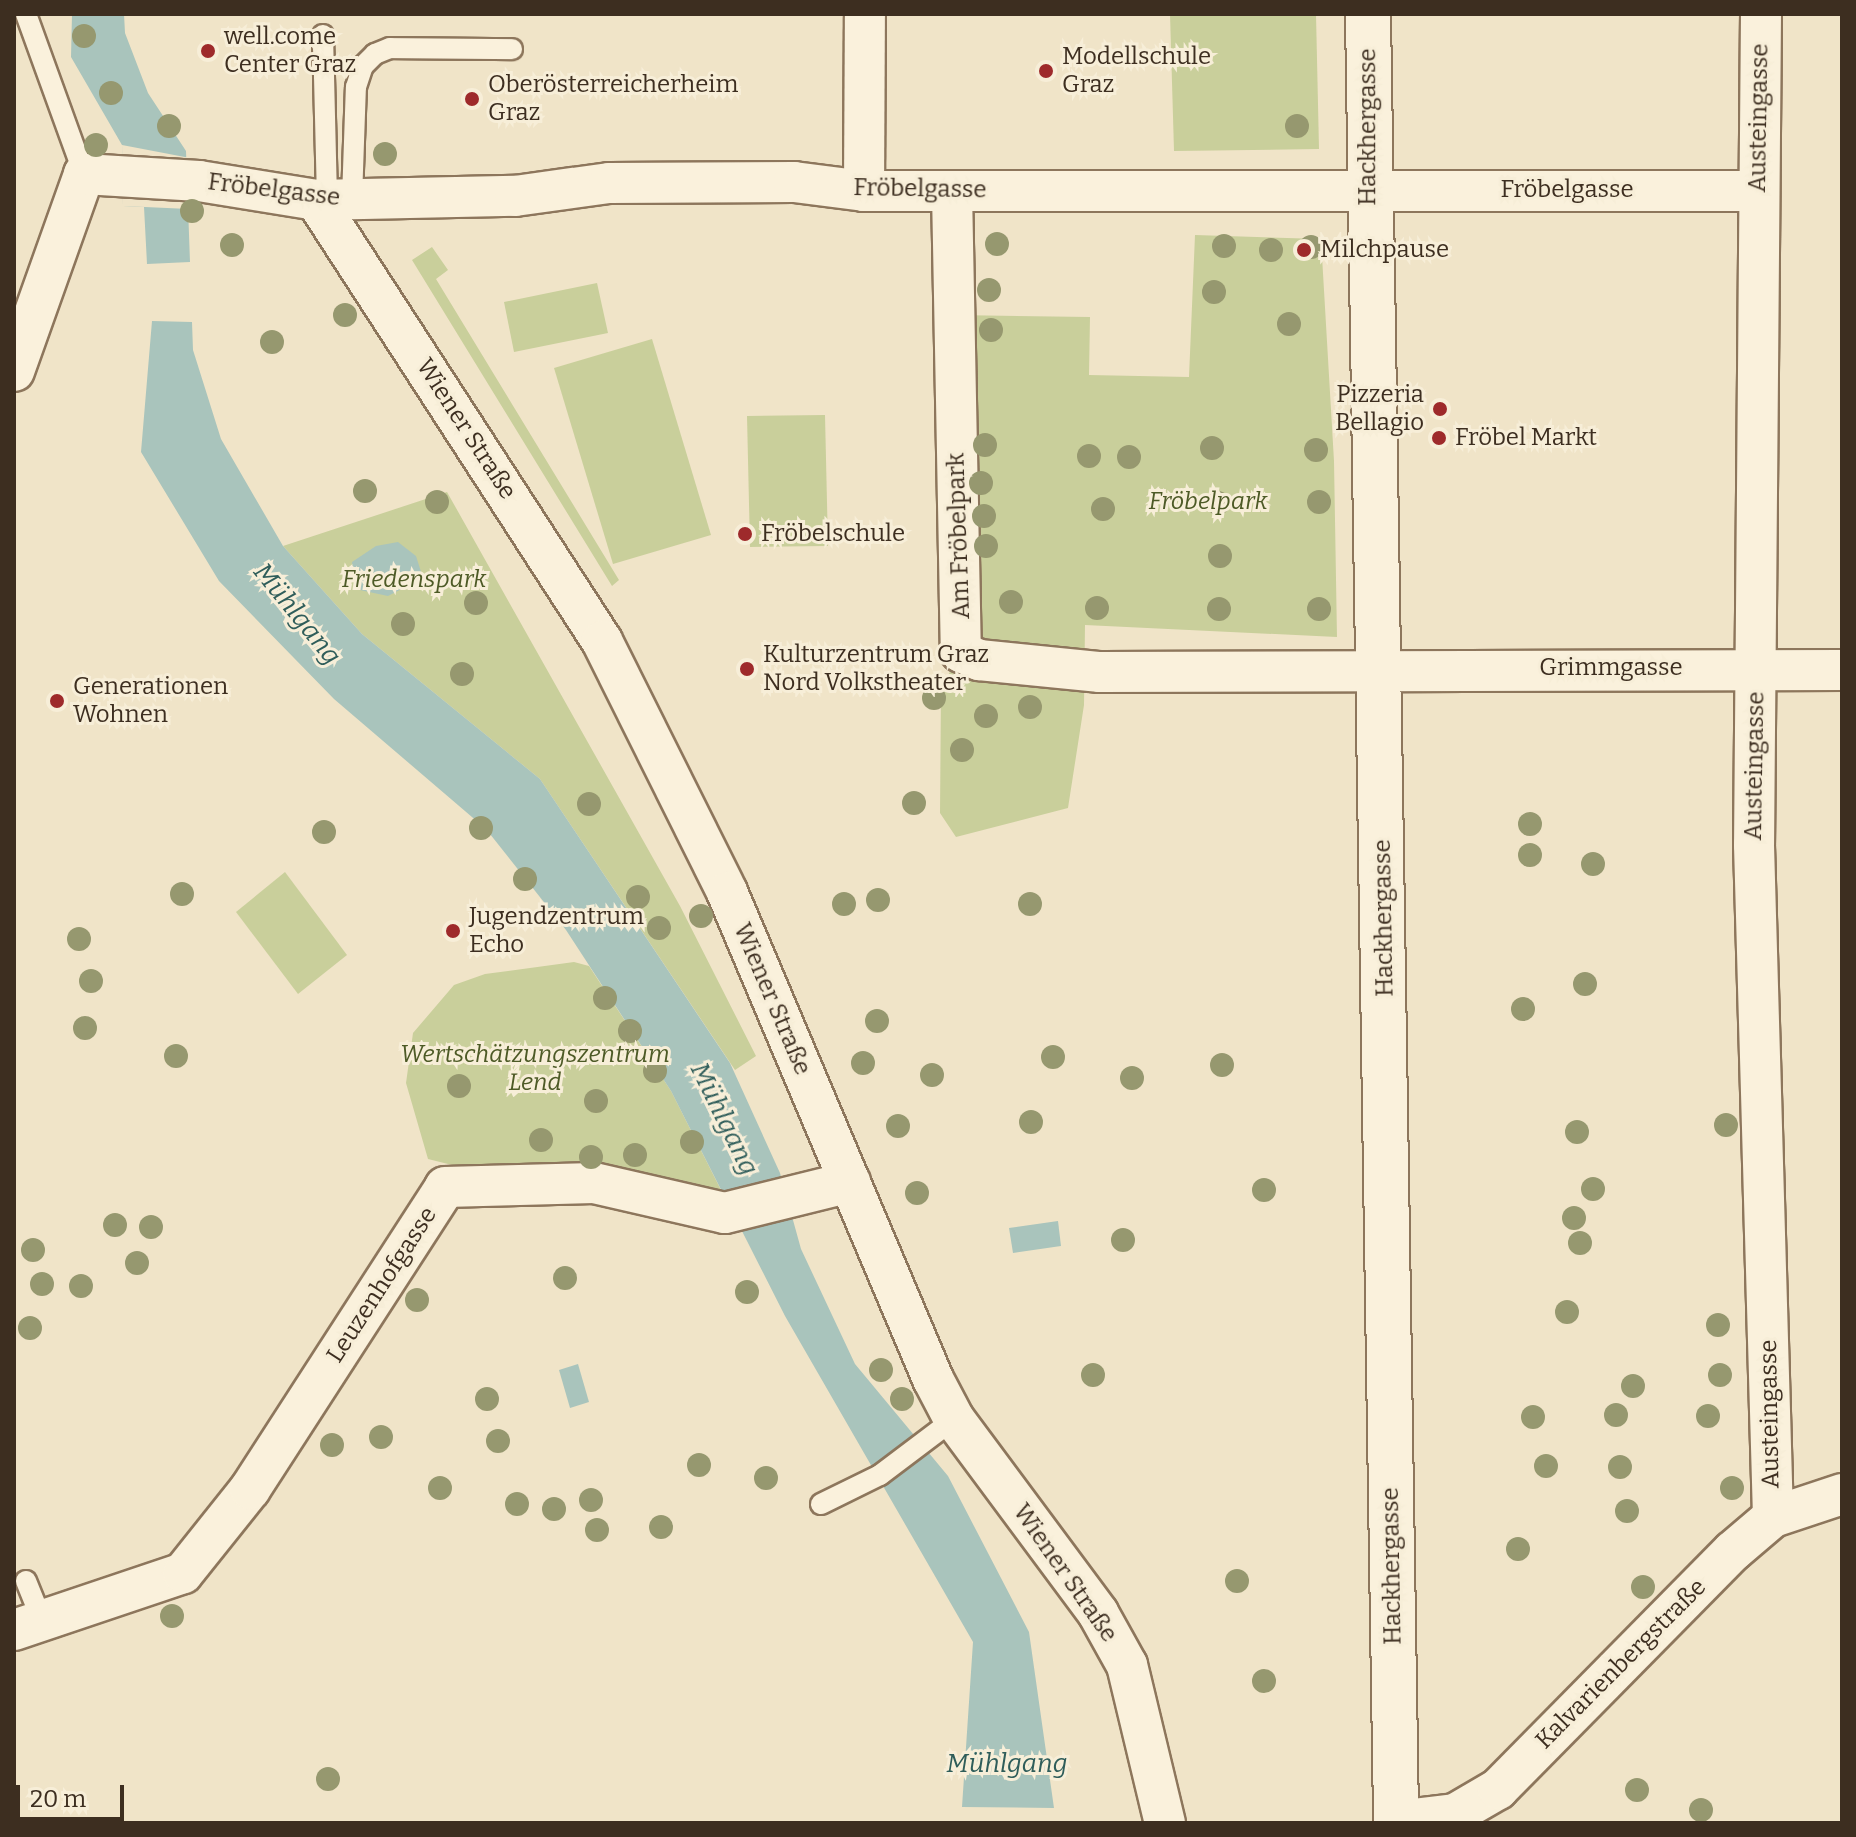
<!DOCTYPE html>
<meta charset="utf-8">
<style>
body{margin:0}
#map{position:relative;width:1856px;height:1837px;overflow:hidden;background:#f0e4c8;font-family:Bitter,serif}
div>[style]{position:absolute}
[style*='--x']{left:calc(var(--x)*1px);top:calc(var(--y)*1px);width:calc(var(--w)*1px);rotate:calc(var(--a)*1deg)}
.green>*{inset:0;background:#c9cf9b}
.water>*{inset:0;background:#a9c4bc}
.pier>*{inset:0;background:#f0e4c8}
.roads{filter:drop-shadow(2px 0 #8d765c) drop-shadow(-2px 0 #8d765c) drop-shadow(0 2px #8d765c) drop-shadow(0 -2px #8d765c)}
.lane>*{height:20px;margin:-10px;padding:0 10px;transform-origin:10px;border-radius:10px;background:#faf1dc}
.street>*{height:40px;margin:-20px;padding:0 20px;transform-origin:20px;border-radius:20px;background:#faf1dc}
.secondary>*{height:44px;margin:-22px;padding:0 22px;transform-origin:22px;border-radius:22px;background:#faf1dc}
.trees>*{width:24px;height:24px;margin:-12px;border-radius:50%;background:#96986f}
.dots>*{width:22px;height:22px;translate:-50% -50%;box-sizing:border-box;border:4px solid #f7eed8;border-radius:50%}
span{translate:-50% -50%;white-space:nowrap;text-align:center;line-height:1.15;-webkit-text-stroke:6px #f7eed8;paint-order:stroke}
.poi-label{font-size:24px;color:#3d2e20}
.left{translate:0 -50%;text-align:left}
.right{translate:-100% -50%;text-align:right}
.street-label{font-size:24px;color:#3d2e20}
.park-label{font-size:24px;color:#4d5a26;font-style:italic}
.water-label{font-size:26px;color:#2f5d5a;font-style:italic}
.frame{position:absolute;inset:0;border:16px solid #3d2e20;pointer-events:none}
.scale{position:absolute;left:16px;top:1785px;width:108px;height:36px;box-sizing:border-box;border:4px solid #3d2e20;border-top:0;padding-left:10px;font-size:24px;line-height:28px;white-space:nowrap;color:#3d2e20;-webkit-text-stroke:6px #f7eed8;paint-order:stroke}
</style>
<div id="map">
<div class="green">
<i style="clip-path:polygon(1170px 14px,1316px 14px,1319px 149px,1174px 151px)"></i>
<i style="clip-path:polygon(1195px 235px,1321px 239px,1334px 461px,1337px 637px,1085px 625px,1084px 705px,1068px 808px,956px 837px,940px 813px,941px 688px,961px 652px,955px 315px,1090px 317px,1089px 375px,1189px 377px)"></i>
<i style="clip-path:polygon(432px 247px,448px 270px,436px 279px,619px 580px,612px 586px,412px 260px)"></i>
<i style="clip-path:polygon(597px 283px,608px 333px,514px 352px,504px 302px)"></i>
<i style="clip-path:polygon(652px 339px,711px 535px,613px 564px,554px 368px)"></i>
<i style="clip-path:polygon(825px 415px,828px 546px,750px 547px,747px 416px)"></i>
<i style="clip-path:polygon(447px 492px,680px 906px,756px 1056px,735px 1070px,540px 779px,362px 634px,283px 546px)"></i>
<i style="clip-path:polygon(285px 872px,347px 955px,298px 994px,236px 912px)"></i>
<i style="clip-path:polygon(574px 962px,589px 966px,671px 1091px,724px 1196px,610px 1172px,456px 1166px,428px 1159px,406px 1083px,413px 1033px,454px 985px,485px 974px)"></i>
</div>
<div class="water">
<i style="clip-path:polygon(72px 14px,124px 14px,125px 33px,148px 93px,186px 151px,190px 262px,147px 264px,144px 207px,123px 206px,122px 145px,71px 57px)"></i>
<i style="clip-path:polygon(152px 321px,192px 322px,193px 350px,221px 439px,283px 546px,362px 634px,540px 779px,730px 1063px,780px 1173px,801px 1249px,855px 1364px,948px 1476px,1029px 1632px,1054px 1808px,962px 1807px,973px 1642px,785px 1316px,671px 1091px,566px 930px,486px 829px,334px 699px,219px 581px,141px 452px)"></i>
<i style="clip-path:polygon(398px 542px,416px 556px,423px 578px,388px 596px,355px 589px,352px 562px,376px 546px)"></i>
<i style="clip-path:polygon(1058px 1221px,1061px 1246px,1013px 1253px,1009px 1228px)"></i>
<i style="clip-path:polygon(578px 1364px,589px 1402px,570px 1408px,559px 1370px)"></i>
</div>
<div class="pier">
<i style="clip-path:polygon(122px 145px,190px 158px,189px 209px,123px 206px)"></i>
</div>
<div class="roads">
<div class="lane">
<i style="--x:26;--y:14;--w:170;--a:70.1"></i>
<i style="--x:323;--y:35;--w:165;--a:88.6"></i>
<i style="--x:352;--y:199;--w:112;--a:-88"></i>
<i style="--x:356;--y:87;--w:22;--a:-72"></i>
<i style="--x:363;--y:66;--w:17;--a:-45"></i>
<i style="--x:375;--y:54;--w:16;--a:-22"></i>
<i style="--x:390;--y:48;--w:122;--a:0.5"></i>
<i style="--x:821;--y:1504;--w:66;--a:-26.2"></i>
<i style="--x:880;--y:1475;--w:93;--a:-37.1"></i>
<i style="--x:26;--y:1581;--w:45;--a:68"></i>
</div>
<div class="street">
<i style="--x:1761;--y:14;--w:831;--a:90.48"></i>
<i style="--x:1754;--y:845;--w:672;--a:88.38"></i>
<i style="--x:864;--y:191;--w:177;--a:-89.7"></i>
<i style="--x:952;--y:191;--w:461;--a:88.9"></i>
<i style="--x:961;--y:652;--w:20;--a:24"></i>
<i style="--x:979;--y:660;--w:122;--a:5.7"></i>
<i style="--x:1100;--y:672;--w:742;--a:-0.15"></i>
<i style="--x:316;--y:200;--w:526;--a:57.04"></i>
<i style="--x:602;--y:641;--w:280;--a:63.5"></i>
<i style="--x:727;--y:892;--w:529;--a:67.07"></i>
<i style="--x:933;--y:1379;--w:45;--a:62.3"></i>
<i style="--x:954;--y:1419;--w:242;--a:53.4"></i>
<i style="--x:1098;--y:1613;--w:60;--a:60.9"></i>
<i style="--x:1127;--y:1665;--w:163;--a:76.5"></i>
<i style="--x:14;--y:371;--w:209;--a:-70.4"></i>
<i style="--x:84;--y:174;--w:115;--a:3.5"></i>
<i style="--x:199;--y:181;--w:119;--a:9.2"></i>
<i style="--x:316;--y:200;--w:199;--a:-1.2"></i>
<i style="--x:515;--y:196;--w:95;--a:-7.9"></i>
<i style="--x:609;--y:183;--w:185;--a:-0.3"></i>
<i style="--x:794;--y:182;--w:71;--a:7.3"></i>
<i style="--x:864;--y:191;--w:894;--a:0"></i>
<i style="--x:14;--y:1630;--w:178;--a:-18.6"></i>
<i style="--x:183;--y:1573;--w:107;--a:-51.4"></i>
<i style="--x:250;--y:1489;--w:359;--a:-57.1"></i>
<i style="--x:445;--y:1187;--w:149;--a:-1.5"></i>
<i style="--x:594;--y:1183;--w:134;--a:12.9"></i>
<i style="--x:725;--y:1213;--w:129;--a:-13.9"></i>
<i style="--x:1396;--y:1821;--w:59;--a:-6.8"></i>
<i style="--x:1455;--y:1814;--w:50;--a:-30.2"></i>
<i style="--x:1498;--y:1789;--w:334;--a:-45.4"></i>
<i style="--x:1733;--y:1551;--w:52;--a:-40.4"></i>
<i style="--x:1773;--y:1517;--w:73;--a:-18.4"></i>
</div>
<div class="secondary">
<i style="--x:1368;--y:14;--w:1809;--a:89.11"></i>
</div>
</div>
<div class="trees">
<i style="left:84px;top:36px"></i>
<i style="left:111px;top:93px"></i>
<i style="left:169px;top:126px"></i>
<i style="left:1297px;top:126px"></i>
<i style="left:96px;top:145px"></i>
<i style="left:385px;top:154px"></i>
<i style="left:192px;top:211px"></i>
<i style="left:997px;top:244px"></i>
<i style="left:232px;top:245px"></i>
<i style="left:1224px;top:246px"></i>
<i style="left:1311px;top:247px"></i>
<i style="left:1271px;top:250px"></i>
<i style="left:989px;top:290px"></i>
<i style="left:1214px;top:292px"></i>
<i style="left:345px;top:315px"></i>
<i style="left:1289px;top:324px"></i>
<i style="left:991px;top:330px"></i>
<i style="left:272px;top:342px"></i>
<i style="left:985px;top:445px"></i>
<i style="left:1212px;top:448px"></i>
<i style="left:1316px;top:450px"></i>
<i style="left:1089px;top:456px"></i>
<i style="left:1129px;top:457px"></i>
<i style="left:981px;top:483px"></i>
<i style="left:365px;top:491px"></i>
<i style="left:437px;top:502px"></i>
<i style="left:1319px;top:502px"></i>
<i style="left:1218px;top:503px"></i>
<i style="left:1103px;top:509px"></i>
<i style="left:984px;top:516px"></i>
<i style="left:986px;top:546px"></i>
<i style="left:1220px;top:556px"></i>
<i style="left:1011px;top:602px"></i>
<i style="left:476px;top:603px"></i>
<i style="left:1097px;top:608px"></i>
<i style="left:1219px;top:609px"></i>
<i style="left:1319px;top:609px"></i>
<i style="left:403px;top:624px"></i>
<i style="left:462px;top:674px"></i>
<i style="left:934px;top:698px"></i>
<i style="left:1030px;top:707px"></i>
<i style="left:986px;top:716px"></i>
<i style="left:962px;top:750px"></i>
<i style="left:914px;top:803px"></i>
<i style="left:589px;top:804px"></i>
<i style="left:1530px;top:824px"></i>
<i style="left:481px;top:828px"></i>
<i style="left:324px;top:832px"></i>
<i style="left:1530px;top:855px"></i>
<i style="left:1593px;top:864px"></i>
<i style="left:525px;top:879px"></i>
<i style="left:182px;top:894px"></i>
<i style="left:638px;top:897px"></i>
<i style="left:878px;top:900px"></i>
<i style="left:844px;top:904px"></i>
<i style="left:1030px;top:904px"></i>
<i style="left:701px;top:916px"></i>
<i style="left:659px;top:928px"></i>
<i style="left:79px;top:939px"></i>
<i style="left:91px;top:981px"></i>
<i style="left:1585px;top:984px"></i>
<i style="left:605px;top:998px"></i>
<i style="left:1523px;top:1009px"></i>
<i style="left:877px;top:1021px"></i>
<i style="left:85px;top:1028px"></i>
<i style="left:630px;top:1031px"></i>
<i style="left:176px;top:1056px"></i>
<i style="left:1053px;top:1057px"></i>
<i style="left:863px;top:1063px"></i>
<i style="left:1222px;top:1065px"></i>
<i style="left:655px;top:1071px"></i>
<i style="left:932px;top:1075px"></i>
<i style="left:1132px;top:1078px"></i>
<i style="left:459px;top:1086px"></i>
<i style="left:596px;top:1101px"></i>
<i style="left:1031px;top:1122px"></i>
<i style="left:1726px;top:1125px"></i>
<i style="left:898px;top:1126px"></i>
<i style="left:1577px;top:1132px"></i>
<i style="left:541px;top:1140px"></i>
<i style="left:692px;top:1142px"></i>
<i style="left:635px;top:1155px"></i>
<i style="left:591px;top:1157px"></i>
<i style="left:1593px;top:1189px"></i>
<i style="left:1264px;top:1190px"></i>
<i style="left:917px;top:1193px"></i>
<i style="left:1574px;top:1218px"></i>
<i style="left:115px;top:1225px"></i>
<i style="left:151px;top:1227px"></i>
<i style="left:1123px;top:1240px"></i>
<i style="left:1580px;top:1243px"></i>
<i style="left:33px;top:1250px"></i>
<i style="left:137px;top:1263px"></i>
<i style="left:565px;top:1278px"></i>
<i style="left:42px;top:1284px"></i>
<i style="left:81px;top:1286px"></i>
<i style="left:747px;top:1292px"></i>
<i style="left:417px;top:1300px"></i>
<i style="left:1567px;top:1312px"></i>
<i style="left:1718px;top:1325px"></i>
<i style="left:30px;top:1328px"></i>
<i style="left:881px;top:1370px"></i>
<i style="left:1093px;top:1375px"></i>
<i style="left:1720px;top:1375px"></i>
<i style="left:1633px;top:1386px"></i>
<i style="left:487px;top:1399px"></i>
<i style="left:902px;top:1399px"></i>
<i style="left:1616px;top:1415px"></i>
<i style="left:1708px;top:1416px"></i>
<i style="left:1533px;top:1417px"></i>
<i style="left:381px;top:1437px"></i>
<i style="left:498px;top:1441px"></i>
<i style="left:332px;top:1445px"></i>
<i style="left:699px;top:1465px"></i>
<i style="left:1546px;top:1466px"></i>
<i style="left:1620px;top:1467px"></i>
<i style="left:766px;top:1478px"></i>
<i style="left:440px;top:1488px"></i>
<i style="left:1732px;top:1488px"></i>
<i style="left:591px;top:1500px"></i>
<i style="left:517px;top:1504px"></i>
<i style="left:554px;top:1509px"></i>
<i style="left:1627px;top:1511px"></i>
<i style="left:661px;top:1527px"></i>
<i style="left:597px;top:1530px"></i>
<i style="left:1518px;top:1549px"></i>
<i style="left:1237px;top:1581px"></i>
<i style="left:1643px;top:1587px"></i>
<i style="left:172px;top:1616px"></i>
<i style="left:1264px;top:1681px"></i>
<i style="left:328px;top:1779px"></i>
<i style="left:1637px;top:1790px"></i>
<i style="left:1701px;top:1810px"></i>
</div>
<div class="dots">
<i style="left:208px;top:51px;background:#9e2a2b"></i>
<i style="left:1046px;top:71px;background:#9e2a2b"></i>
<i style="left:472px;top:99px;background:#9e2a2b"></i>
<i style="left:1304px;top:250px;background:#9e2a2b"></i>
<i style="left:1440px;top:409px;background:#9e2a2b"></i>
<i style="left:1439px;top:438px;background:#9e2a2b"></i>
<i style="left:745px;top:534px;background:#9e2a2b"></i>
<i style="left:747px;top:669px;background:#9e2a2b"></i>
<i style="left:57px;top:701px;background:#9e2a2b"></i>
<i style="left:453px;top:931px;background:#9e2a2b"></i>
</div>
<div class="poi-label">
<span class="left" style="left:224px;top:51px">well.come<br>Center Graz</span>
<span class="left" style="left:1062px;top:71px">Modellschule<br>Graz</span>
<span class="left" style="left:488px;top:99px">Oberösterreicherheim<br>Graz</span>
<span class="left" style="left:1320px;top:250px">Milchpause</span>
<span class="right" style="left:1424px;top:409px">Pizzeria<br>Bellagio</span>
<span class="left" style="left:1455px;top:438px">Fröbel Markt</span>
<span class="left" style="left:761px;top:534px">Fröbelschule</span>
<span class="left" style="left:763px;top:669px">Kulturzentrum Graz<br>Nord Volkstheater</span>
<span class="left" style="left:73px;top:701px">Generationen<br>Wohnen</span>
<span class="left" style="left:469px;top:931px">Jugendzentrum<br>Echo</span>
</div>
<div class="street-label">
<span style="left:1759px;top:118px;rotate:-89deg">Austeingasse</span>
<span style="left:1368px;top:127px;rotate:-90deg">Hackhergasse</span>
<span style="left:920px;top:189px;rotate:1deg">Fröbelgasse</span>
<span style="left:274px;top:190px;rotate:7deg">Fröbelgasse</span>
<span style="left:1567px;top:190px">Fröbelgasse</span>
<span style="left:466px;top:429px;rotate:57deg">Wiener Straße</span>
<span style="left:959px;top:536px;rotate:-92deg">Am Fröbelpark</span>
<span style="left:1611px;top:668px">Grimmgasse</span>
<span style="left:1755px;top:766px;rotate:-89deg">Austeingasse</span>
<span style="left:1384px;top:918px;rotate:-91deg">Hackhergasse</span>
<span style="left:772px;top:999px;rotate:67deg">Wiener Straße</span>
<span style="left:382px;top:1285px;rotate:-57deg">Leuzenhofgasse</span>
<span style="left:1770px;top:1414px;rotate:-91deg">Austeingasse</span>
<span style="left:1392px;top:1566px;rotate:-91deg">Hackhergasse</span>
<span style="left:1065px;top:1573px;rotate:55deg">Wiener Straße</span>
<span style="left:1621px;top:1664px;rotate:-45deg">Kalvarienbergstraße</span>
</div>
<div class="park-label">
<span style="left:1208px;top:502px">Fröbelpark</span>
<span style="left:414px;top:580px">Friedenspark</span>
<span style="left:535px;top:1069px">Wertschätzungszentrum<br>Lend</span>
</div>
<div class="water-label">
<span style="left:297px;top:614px;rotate:51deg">Mühlgang</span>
<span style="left:724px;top:1119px;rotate:64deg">Mühlgang</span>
<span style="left:1007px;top:1764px">Mühlgang</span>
</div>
<div class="frame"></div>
<div class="scale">20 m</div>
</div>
